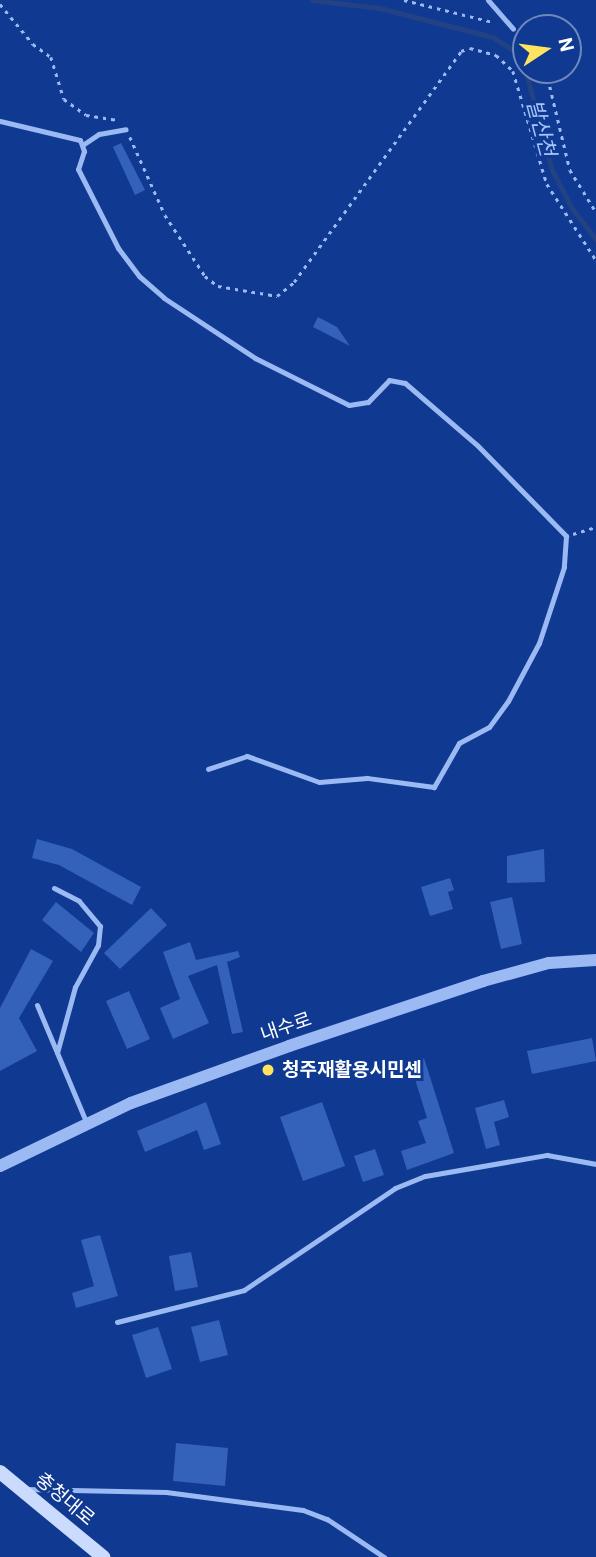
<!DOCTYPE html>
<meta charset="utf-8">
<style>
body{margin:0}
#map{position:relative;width:596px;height:1557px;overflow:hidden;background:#103a91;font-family:Roboto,"Noto Sans KR",sans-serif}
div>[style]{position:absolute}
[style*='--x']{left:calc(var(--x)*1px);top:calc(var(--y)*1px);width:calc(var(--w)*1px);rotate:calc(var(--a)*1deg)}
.stream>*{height:4.5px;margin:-2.25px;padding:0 2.25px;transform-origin:2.25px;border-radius:2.25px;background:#224284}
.building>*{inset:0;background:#3461b9}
.path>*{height:2.5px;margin-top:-1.25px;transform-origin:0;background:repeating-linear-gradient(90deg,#9bb9f3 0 3.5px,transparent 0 8.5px)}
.service>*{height:5px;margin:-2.5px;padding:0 2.5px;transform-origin:2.5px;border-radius:2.5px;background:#9bb9f3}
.tertiary>*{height:12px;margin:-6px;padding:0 6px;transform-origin:6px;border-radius:6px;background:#9bb9f3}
.secondary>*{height:14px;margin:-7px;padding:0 7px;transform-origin:7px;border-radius:7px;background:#cbdbfd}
.dots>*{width:19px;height:19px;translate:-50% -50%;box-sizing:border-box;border:4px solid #103a91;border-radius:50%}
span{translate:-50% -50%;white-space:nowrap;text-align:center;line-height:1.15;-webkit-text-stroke:6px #103a91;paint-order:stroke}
.street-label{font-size:19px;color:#fff}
.poi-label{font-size:19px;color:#fff;font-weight:700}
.left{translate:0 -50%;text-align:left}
.water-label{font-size:21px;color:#a7c4fa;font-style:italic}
.north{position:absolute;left:512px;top:14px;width:70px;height:70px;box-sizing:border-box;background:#103a91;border:2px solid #7089bd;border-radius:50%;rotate:77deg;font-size:19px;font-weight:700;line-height:28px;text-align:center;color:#fff}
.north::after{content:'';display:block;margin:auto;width:24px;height:32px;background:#ffe25e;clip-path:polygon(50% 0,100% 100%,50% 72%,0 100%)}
</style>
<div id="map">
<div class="stream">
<i style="--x:312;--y:0;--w:68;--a:6.7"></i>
<i style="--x:380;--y:8;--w:117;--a:14.4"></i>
<i style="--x:493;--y:37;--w:35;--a:33"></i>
<i style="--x:522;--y:56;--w:117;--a:75.1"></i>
<i style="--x:552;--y:169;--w:44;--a:62.9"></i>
<i style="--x:572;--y:208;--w:39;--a:52"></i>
</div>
<div class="building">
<i style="clip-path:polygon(121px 143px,145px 190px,135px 195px,113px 147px)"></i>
<i style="clip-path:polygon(318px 317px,337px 327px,350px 346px,313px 327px)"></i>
<i style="clip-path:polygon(37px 839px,72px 849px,141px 887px,132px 905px,59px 865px,32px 858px)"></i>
<i style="clip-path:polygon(544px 849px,545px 882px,507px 883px,507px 856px)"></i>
<i style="clip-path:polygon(450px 878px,454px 890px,448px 892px,453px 909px,430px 916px,421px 887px)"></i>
<i style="clip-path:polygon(512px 897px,522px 944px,501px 949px,490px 902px)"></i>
<i style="clip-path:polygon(56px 902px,94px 933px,81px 952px,42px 920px)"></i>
<i style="clip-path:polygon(151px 908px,167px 925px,120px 969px,104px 953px)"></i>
<i style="clip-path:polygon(190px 942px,196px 960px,238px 951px,240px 957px,227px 962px,243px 1032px,232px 1034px,217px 965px,188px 976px,209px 1023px,173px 1039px,160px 1008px,180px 999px,163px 952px)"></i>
<i style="clip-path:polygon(31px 949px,53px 961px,19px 1018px,37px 1051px,0 1071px,0 1008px)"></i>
<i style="clip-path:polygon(129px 991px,150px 1039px,127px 1049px,106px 1001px)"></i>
<i style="clip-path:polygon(592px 1038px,596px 1061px,532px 1074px,527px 1051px)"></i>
<i style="clip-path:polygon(424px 1058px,454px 1153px,407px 1170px,401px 1151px,426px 1143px,418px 1121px,427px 1118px,410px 1063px)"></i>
<i style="clip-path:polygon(504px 1100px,509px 1117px,494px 1122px,500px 1145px,486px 1149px,475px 1108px)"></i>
<i style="clip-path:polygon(206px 1102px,221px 1144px,204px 1150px,197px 1130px,145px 1152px,137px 1131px)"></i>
<i style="clip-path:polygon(322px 1102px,345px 1166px,303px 1181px,280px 1117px)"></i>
<i style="clip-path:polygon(375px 1149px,384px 1175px,363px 1182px,354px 1156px)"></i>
<i style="clip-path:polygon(100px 1235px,118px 1296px,76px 1308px,72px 1293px,94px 1286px,81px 1240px)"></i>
<i style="clip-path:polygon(191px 1252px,198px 1287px,175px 1291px,169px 1256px)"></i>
<i style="clip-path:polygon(219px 1320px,228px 1355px,200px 1362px,191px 1327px)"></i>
<i style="clip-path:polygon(158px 1327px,172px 1369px,146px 1378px,132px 1335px)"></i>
<i style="clip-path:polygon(176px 1443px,228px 1448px,225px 1486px,173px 1481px)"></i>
</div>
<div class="path">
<i style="--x:404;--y:0;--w:92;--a:13.9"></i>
<i style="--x:0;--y:4;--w:52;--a:50.5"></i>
<i style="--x:33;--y:44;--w:22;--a:36"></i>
<i style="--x:51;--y:57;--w:44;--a:72.8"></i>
<i style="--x:64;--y:99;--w:27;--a:36"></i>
<i style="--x:86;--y:115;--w:32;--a:9"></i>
<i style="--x:546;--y:70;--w:103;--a:76.5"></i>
<i style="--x:570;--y:170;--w:49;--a:58.2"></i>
<i style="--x:130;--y:137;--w:85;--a:65.8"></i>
<i style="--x:165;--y:215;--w:73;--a:56.7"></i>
<i style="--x:205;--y:276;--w:16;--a:38"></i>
<i style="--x:218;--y:286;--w:60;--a:9.6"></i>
<i style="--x:277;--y:296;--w:22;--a:-39"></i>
<i style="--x:294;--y:282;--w:285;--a:-54.1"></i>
<i style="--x:461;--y:51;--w:9;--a:-18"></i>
<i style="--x:470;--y:48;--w:27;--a:15"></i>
<i style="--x:496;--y:55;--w:23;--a:43"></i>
<i style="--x:513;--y:71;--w:118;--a:73.3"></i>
<i style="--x:547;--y:184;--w:90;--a:57.2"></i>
<i style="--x:573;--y:534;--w:24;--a:-17"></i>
</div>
<div class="service">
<i style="--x:488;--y:0;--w:38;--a:49"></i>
<i style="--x:0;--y:121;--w:82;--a:13.4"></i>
<i style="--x:80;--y:140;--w:12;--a:70"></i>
<i style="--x:84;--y:151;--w:19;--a:108"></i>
<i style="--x:78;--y:169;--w:89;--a:63.1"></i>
<i style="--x:118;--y:248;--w:35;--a:53"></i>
<i style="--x:139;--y:276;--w:33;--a:41"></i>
<i style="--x:164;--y:298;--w:109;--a:33.4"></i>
<i style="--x:255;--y:358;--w:105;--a:26.6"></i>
<i style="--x:349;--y:405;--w:19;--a:-9"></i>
<i style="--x:368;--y:402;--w:30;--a:-46"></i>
<i style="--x:389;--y:380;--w:16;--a:11"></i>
<i style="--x:405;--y:383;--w:96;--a:40.8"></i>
<i style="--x:478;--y:446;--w:126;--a:45.6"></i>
<i style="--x:566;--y:536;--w:31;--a:94"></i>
<i style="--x:564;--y:567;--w:80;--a:108.2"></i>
<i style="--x:539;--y:643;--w:66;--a:118.1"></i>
<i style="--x:508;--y:701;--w:32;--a:126"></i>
<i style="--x:489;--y:727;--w:34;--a:152"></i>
<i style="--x:459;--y:743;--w:51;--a:119.6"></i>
<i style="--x:434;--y:787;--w:68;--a:-172.3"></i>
<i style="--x:367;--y:778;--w:48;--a:175.2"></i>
<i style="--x:319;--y:782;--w:77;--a:-160.1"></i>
<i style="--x:247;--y:756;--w:41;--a:161.6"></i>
<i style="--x:84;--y:144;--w:18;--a:-34"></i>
<i style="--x:99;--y:134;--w:27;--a:-10"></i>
<i style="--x:54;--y:888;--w:28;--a:27"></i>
<i style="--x:79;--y:901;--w:33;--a:50"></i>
<i style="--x:100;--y:926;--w:19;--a:96"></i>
<i style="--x:98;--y:945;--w:48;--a:118.7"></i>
<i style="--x:75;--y:987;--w:68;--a:105.3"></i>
<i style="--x:37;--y:1005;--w:129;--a:67.2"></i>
<i style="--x:117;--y:1322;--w:131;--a:-14.1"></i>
<i style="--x:244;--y:1290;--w:182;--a:-34"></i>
<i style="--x:395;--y:1188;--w:32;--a:-22"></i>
<i style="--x:425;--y:1176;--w:124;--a:-9.8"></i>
<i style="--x:547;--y:1155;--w:50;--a:10.4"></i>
<i style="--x:25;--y:1489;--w:141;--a:1.2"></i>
<i style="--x:166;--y:1492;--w:138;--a:7.5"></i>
<i style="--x:303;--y:1510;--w:26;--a:21"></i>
<i style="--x:327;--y:1519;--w:69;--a:33.7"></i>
</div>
<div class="tertiary">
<i style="--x:0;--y:1166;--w:145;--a:-25.7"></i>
<i style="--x:131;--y:1103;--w:168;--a:-19.8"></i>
<i style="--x:289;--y:1046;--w:205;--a:-18.5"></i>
<i style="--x:483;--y:981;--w:68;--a:-15.3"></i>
<i style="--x:549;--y:963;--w:47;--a:-3.7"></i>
</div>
<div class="secondary">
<i style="--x:0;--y:1472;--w:134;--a:39.5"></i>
</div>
<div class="dots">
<i style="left:268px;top:1070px;background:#ffe25e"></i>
</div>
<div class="street-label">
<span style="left:286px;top:1027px;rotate:-19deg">내수로</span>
<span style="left:65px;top:1499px;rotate:40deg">충청대로</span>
</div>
<div class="poi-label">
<span class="left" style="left:282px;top:1070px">청주재활용시민센</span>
</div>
<div class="water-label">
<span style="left:541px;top:128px;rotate:75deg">발산천</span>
</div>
<div class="north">N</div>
</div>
